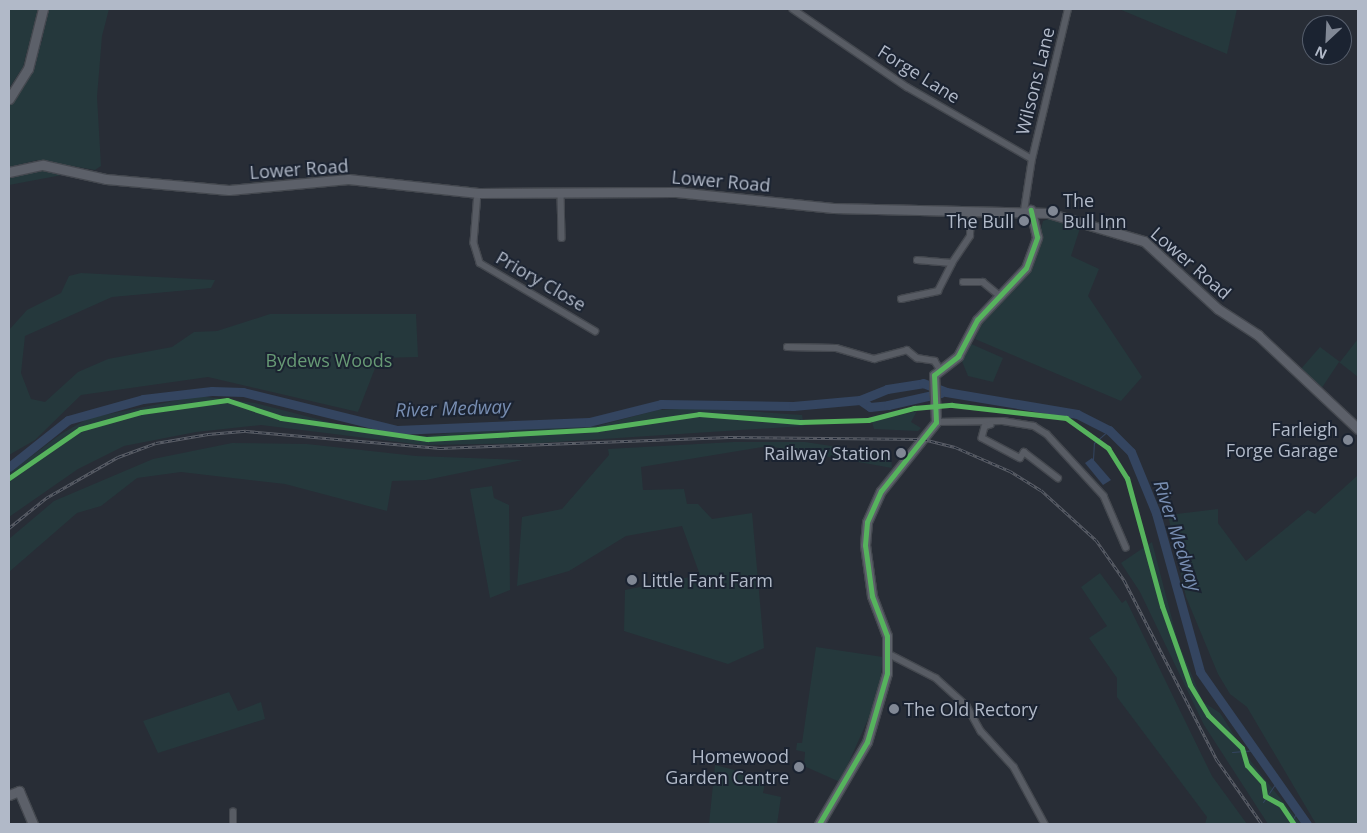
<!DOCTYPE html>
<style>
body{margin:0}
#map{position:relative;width:1367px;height:833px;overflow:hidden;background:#282d36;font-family:"Open Sans",sans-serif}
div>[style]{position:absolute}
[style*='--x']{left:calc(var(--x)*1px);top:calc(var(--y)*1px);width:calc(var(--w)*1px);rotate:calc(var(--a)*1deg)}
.green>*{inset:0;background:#25383c}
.water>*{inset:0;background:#344560}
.stream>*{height:1px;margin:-0.5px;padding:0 0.5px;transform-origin:0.5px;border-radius:0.5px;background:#344560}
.river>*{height:9px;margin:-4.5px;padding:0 4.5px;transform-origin:4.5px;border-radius:4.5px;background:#344560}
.roads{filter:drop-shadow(1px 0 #44484f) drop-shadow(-1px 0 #44484f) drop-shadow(0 1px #44484f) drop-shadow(0 -1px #44484f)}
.street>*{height:5.5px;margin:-2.75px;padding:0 2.75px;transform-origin:2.75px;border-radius:2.75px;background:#585c64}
.secondary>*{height:9px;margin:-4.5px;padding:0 4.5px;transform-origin:4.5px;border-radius:4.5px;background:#5c6069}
.rail>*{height:3px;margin-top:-1.5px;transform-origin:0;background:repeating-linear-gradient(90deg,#1b2331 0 4px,#5b5f68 0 8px);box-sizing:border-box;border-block:1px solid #5b5f68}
.cycleway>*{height:5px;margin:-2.5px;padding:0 2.5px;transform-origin:2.5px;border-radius:2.5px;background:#56b35d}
.dots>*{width:14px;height:14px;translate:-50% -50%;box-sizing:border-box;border:2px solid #1b2331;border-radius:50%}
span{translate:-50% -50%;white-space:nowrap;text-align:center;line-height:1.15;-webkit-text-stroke:4px #1b2331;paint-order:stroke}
.street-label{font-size:18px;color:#b1b9c8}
.poi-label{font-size:18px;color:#b1b9c8}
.left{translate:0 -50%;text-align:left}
.right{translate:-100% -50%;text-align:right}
.park-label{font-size:18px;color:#679a75}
.water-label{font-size:19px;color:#788eb2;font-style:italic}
.frame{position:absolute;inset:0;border:10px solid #b1b9c8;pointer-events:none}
.north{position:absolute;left:1302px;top:15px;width:50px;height:50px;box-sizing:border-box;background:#1b2331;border:1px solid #575f6d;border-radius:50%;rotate:205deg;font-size:14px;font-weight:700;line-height:20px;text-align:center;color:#b1b9c8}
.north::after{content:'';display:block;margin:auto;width:18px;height:22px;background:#818895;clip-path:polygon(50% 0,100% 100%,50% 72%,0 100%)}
</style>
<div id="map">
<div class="green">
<i style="clip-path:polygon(9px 9px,38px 9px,23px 67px,9px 88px)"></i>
<i style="clip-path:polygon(47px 9px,109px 9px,102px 36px,97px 97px,101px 166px,95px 170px,38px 160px,9px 167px,9px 105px,42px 41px)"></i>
<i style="clip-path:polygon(1119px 9px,1237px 9px,1227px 54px)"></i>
<i style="clip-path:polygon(42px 170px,62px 175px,9px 185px,9px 178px)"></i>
<i style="clip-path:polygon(1051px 218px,1081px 225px,1071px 256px,1099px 269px,1088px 296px,1142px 377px,1121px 401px,975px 339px,982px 321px,1029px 274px,1043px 221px)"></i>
<i style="clip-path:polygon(81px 273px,215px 280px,211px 288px,112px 297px,25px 336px,21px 373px,31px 399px,45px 402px,78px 372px,108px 359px,172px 347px,194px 332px,217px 331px,270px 314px,416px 314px,418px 357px,379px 358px,358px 412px,208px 377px,81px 395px,35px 440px,9px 455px,9px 330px,27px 310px,61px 293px,69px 276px)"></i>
<i style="clip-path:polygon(1358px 339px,1358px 377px,1339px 362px,1321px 389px,1300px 370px,1320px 347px,1340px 362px)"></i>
<i style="clip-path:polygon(969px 343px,1003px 358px,993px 382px,968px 376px,961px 359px)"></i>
<i style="clip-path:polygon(199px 396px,255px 403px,364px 431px,425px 436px,518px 425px,597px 426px,658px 410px,702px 408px,802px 415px,804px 426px,541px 443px,423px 445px,261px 425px,196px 432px,124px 446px,78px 469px,9px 517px,9px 473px,61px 434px,89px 418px)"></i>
<i style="clip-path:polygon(917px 411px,911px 422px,921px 428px,918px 431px,874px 429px,872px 422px)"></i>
<i style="clip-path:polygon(734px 442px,805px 442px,891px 455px,892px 468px,768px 446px,641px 467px,643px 490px,684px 489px,687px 504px,698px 504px,712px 519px,752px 513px,764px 648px,728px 664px,624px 631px,625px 590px,700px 575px,682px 526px,626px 536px,569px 571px,517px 586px,522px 517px,562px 509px,609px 455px,608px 449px)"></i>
<i style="clip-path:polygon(232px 443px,307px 444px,416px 456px,523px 460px,426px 480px,392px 481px,387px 511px,285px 484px,181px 472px,137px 478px,101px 506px,77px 513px,9px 572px,9px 539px,54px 501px,153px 459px)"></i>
<i style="clip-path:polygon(1358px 475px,1358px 824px,1316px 824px,1247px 707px,1230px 694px,1218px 674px,1186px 597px,1168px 515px,1218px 509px,1218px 523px,1246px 561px,1308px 510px,1315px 514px)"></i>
<i style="clip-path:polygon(492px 486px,494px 498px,509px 505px,510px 590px,490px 598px,470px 489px)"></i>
<i style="clip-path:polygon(1152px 542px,1178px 642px,1203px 702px,1220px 713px,1252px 763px,1301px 824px,1268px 824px,1204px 725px,1140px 592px,1121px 563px)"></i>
<i style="clip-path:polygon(1100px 573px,1122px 603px,1126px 600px,1212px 776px,1247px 824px,1205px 824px,1207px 817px,1117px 697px,1117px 678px,1089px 638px,1107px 626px,1081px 587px)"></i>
<i style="clip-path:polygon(816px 647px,883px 657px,878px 697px,840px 782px,804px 766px,805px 752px,796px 750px,797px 743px,802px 743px)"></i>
<i style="clip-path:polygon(229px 692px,238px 711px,261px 702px,265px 719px,158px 753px,143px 721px)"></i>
<i style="clip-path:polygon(715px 765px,766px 778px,763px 793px,781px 797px,777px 824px,709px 824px)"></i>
</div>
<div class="water">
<i style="clip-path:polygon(1092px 458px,1111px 480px,1103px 485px,1085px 463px)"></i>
</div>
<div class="stream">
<i style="--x:1093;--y:460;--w:17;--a:-87"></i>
<i style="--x:1094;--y:443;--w:20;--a:-41"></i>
<i style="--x:1232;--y:752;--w:24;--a:-5"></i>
<i style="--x:1263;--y:802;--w:25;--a:-56"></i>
<i style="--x:1290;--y:824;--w:16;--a:-60"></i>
</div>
<div class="river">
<i style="--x:860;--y:400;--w:12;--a:35"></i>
<i style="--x:870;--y:407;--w:18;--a:-6"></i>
<i style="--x:888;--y:405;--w:54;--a:-12.8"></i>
<i style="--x:9;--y:467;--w:75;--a:-38.5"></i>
<i style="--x:68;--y:420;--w:78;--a:-15.6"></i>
<i style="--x:143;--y:399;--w:69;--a:-6.6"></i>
<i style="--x:212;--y:391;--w:31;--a:2"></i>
<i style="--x:243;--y:392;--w:159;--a:13.9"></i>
<i style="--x:397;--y:430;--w:192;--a:-2.4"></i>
<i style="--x:589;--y:422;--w:74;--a:-14"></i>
<i style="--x:661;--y:404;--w:132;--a:0.9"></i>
<i style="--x:793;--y:406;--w:67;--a:-5.1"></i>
<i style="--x:860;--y:400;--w:29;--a:-22"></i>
<i style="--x:887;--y:389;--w:36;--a:-9"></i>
<i style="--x:923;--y:383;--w:25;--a:21"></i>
<i style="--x:946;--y:392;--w:133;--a:9.5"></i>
<i style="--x:1077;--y:414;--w:36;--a:27"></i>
<i style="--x:1109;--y:430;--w:31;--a:45"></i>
<i style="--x:1131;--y:452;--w:66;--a:67.7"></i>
<i style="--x:1156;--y:513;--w:165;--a:74.5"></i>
<i style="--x:1200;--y:672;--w:186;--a:54.9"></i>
</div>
<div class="roads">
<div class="street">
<i style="--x:793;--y:9;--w:138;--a:34.4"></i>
<i style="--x:907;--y:87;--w:144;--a:29.9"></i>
<i style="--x:478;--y:193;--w:50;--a:94.6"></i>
<i style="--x:474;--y:243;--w:21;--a:73"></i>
<i style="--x:480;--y:263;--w:134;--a:30.6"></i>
<i style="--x:561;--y:194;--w:44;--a:88.7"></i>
<i style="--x:1024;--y:211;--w:53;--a:-81.3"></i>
<i style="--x:1032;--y:159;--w:154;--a:-76.5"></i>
<i style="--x:917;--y:260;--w:35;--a:5"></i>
<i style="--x:952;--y:263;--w:32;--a:-56"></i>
<i style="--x:970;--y:236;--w:24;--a:-88"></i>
<i style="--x:963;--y:282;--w:20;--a:0"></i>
<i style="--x:983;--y:282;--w:22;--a:39"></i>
<i style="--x:901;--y:299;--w:38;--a:-12"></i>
<i style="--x:938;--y:291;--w:31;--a:-63"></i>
<i style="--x:787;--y:347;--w:49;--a:1.2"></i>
<i style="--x:836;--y:348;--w:40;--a:16"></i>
<i style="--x:874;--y:359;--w:34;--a:-15"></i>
<i style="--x:907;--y:350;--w:13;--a:39"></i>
<i style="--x:917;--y:358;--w:18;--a:9"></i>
<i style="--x:935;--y:361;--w:9;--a:58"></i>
<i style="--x:936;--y:422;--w:67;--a:-0.9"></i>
<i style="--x:1003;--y:421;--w:31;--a:9"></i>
<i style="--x:1034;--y:426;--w:15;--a:32"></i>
<i style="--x:1047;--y:434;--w:84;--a:47.4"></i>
<i style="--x:1104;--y:496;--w:56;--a:66.7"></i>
<i style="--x:991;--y:425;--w:6;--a:162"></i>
<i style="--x:985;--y:427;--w:11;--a:105"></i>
<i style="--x:982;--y:438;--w:43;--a:27.8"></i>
<i style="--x:1020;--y:458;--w:7;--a:-56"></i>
<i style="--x:1024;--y:452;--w:43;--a:37.4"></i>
<i style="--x:889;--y:654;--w:53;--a:27.1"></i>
<i style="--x:936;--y:678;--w:42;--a:42.1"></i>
<i style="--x:967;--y:706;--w:29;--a:61"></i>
<i style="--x:981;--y:731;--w:49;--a:47.5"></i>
<i style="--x:1014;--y:767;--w:65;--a:61.5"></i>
<i style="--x:233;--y:824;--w:12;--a:-90"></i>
</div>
<div class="secondary">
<i style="--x:9;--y:99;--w:36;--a:-58"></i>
<i style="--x:28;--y:69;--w:62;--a:-76"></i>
<i style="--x:9;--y:172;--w:35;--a:-12"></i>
<i style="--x:43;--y:165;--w:65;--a:12.5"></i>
<i style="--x:106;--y:179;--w:123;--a:5.1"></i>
<i style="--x:229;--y:190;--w:120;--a:-5.3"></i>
<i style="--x:348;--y:179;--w:131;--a:6.1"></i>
<i style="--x:478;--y:193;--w:198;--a:-0.3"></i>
<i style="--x:676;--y:192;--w:158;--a:5.8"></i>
<i style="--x:833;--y:208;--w:215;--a:1.3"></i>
<i style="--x:1048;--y:213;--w:100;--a:16.3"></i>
<i style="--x:1144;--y:241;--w:100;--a:42.6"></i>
<i style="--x:1218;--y:309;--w:48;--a:33"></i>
<i style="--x:1258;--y:335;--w:137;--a:43.2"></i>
<i style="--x:9;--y:795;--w:11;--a:-22"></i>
<i style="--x:19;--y:791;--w:36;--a:67"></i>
<i style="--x:819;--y:824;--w:95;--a:-59.7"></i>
<i style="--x:867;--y:742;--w:72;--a:-73.8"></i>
<i style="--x:887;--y:673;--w:37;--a:-90"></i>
<i style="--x:887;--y:636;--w:43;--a:-110.6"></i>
<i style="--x:872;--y:596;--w:51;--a:-97.8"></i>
<i style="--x:865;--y:545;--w:23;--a:-85"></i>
<i style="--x:867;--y:522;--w:34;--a:-66"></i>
<i style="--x:881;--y:491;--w:88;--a:-51.4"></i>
<i style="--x:936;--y:422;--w:47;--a:-92.4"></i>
<i style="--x:934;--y:375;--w:31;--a:-38"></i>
<i style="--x:958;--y:356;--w:41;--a:-62.2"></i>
<i style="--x:977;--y:320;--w:71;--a:-46.7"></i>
<i style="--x:1026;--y:268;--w:33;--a:-70"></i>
<i style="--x:1037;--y:237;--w:28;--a:-103"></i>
</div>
</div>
<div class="rail">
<i style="--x:9;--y:528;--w:48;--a:-39"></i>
<i style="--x:46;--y:498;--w:83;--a:-29.7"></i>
<i style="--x:118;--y:457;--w:40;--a:-20.2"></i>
<i style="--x:156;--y:443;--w:53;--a:-9.8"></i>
<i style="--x:208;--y:434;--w:38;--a:-5"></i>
<i style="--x:246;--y:431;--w:195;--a:5"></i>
<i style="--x:440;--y:448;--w:289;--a:-2.2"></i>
<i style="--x:729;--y:437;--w:194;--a:0.6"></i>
<i style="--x:923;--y:439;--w:33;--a:14"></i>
<i style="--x:955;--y:447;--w:60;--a:23.6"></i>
<i style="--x:1010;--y:471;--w:36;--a:32"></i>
<i style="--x:1041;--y:490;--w:74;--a:42.3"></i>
<i style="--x:1096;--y:540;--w:49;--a:55"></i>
<i style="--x:1124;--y:580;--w:203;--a:62.7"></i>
<i style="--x:1217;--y:760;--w:78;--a:54.9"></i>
</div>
<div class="cycleway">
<i style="--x:9;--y:478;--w:86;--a:-34.6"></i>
<i style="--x:80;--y:429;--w:63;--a:-15.6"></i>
<i style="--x:141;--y:412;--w:87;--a:-7.9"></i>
<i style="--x:227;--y:400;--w:57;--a:18.4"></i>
<i style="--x:281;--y:418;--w:148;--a:8.2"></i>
<i style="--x:427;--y:439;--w:171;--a:-3.3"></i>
<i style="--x:598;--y:429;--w:102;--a:-8.4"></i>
<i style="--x:699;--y:414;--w:101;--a:4.5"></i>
<i style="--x:800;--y:422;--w:68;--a:-1.7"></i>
<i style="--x:868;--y:420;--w:48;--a:-14.6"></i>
<i style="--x:914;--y:408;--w:38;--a:-5"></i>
<i style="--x:952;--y:405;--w:115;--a:6.5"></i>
<i style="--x:1066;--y:418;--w:52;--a:35.5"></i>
<i style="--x:1108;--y:448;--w:36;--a:58"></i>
<i style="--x:1127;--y:478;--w:133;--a:74.7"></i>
<i style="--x:1162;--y:606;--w:84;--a:70.5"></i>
<i style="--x:1190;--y:685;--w:35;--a:59"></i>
<i style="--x:1208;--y:715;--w:47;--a:44.1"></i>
<i style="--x:1242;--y:748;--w:18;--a:74"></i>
<i style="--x:1247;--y:765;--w:24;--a:48"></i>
<i style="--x:1263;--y:783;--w:13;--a:81"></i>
<i style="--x:1265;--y:796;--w:18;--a:29"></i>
<i style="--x:1281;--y:805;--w:23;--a:56"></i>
<i style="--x:819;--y:824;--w:95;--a:-59.7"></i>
<i style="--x:867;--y:742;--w:72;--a:-73.8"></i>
<i style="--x:887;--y:673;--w:37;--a:-90"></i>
<i style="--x:887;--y:636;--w:43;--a:-110.6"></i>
<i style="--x:872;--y:596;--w:51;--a:-97.8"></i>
<i style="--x:865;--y:545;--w:23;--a:-85"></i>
<i style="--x:867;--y:522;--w:34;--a:-66"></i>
<i style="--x:881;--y:491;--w:88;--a:-51.4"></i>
<i style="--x:936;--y:422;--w:47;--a:-92.4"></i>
<i style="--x:934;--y:375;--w:31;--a:-38"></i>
<i style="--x:958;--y:356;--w:41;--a:-62.2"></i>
<i style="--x:977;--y:320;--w:71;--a:-46.7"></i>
<i style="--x:1026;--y:268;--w:33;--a:-70"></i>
<i style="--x:1037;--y:237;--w:28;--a:-103"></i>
</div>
<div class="dots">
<i style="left:1053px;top:211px;background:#818895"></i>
<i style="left:1024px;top:221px;background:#818895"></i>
<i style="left:1348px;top:440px;background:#818895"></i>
<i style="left:901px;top:453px;background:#818895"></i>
<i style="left:632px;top:580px;background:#818895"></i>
<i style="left:894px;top:709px;background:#818895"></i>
<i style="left:799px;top:767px;background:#818895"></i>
</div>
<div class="street-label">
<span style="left:919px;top:74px;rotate:32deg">Forge Lane</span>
<span style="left:1035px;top:81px;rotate:-76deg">Wilsons Lane</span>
<span style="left:299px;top:169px;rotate:-4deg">Lower Road</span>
<span style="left:721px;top:181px;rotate:5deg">Lower Road</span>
<span style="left:1191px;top:263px;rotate:41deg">Lower Road</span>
<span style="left:541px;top:281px;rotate:30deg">Priory Close</span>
</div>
<div class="poi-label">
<span class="left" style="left:1063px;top:211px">The<br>Bull Inn</span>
<span class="right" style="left:1014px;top:221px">The Bull</span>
<span class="right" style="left:1338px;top:440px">Farleigh<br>Forge Garage</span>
<span class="right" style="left:891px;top:453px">Railway Station</span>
<span class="left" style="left:642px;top:580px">Little Fant Farm</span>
<span class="left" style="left:904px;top:709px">The Old Rectory</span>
<span class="right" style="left:789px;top:767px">Homewood<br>Garden Centre</span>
</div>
<div class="park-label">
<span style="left:329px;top:360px">Bydews Woods</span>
</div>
<div class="water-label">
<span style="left:453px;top:409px;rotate:-2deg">River Medway</span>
<span style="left:1177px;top:536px;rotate:72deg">River Medway</span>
</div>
<div class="frame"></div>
<div class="north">N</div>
</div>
